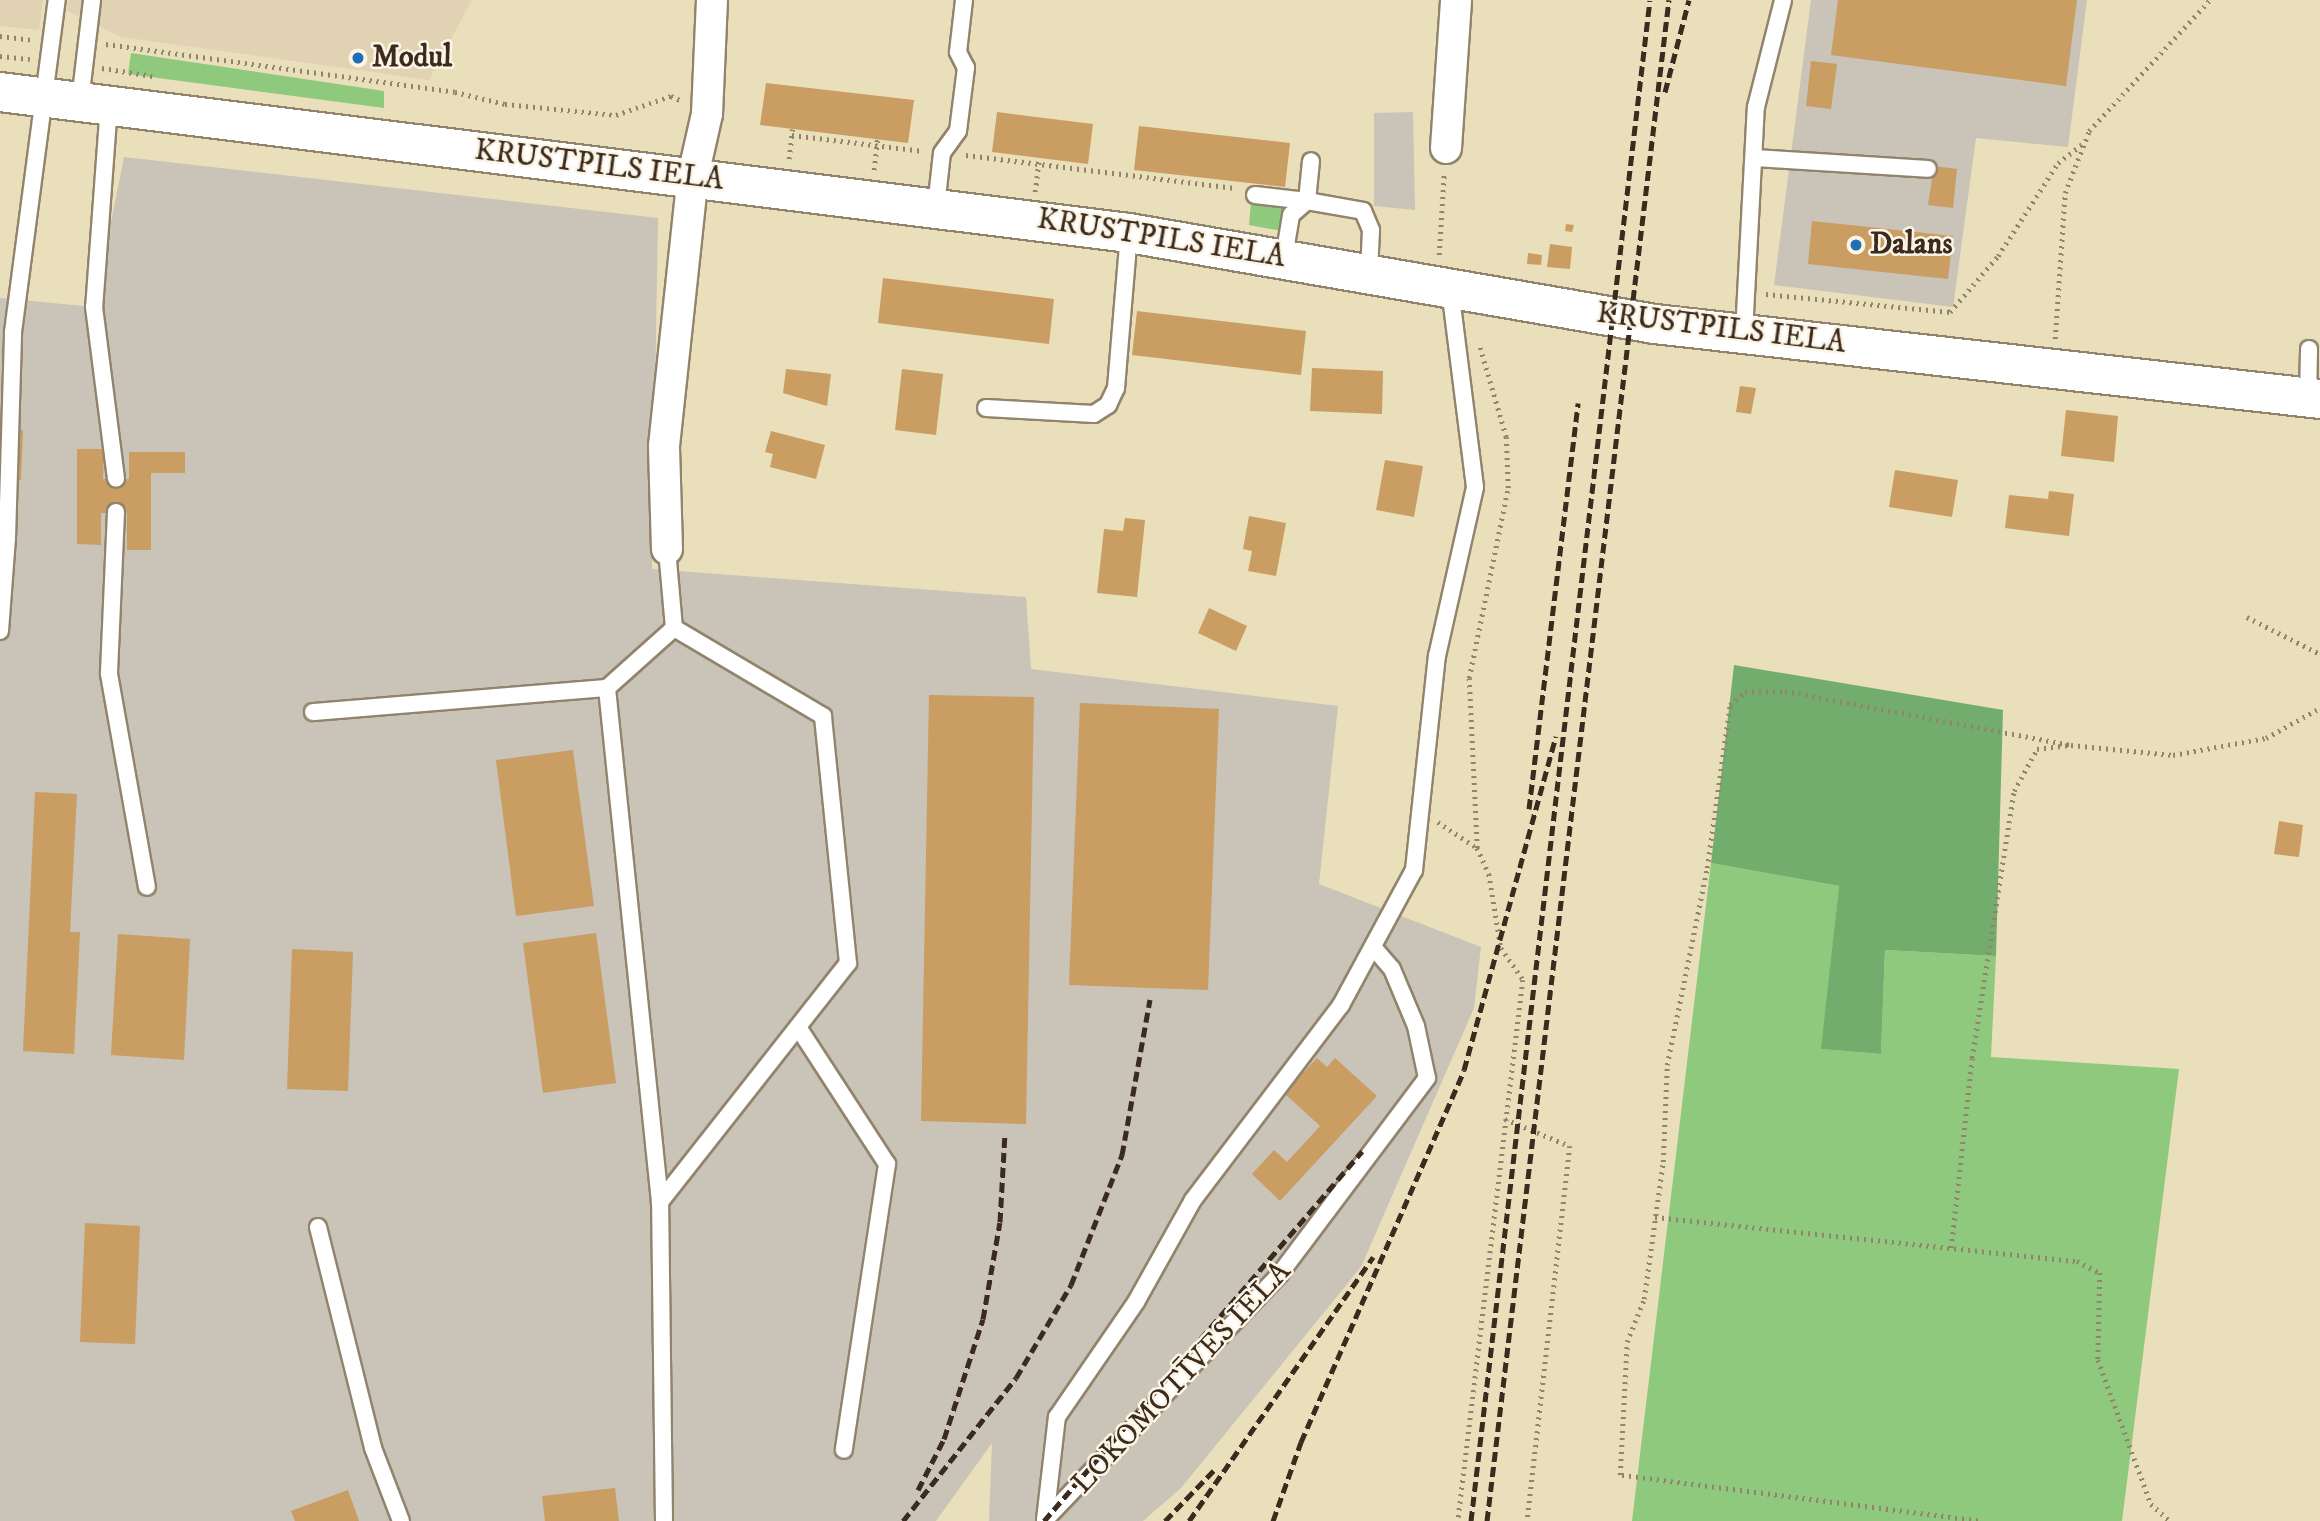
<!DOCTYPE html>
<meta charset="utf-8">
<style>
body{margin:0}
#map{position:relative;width:2320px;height:1521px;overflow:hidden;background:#eadfbb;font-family:"IM FELL DW Pica",serif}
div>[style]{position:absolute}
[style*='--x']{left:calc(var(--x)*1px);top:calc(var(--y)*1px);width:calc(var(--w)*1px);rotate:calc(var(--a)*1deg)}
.built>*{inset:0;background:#e1d2b4}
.industrial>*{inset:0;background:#c9c3b8}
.green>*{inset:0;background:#8ec97e}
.forest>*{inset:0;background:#72ad6d}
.building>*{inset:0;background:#ca9d62}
.path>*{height:4.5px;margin-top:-2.25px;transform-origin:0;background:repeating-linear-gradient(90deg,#92846c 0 2px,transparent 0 7px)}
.roads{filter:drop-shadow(2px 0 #92846c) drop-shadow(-2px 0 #92846c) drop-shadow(0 2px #92846c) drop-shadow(0 -2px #92846c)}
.service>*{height:16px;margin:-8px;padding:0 8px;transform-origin:8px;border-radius:8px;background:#fff}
.minor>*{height:30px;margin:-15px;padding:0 15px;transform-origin:15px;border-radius:15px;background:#fff}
.tertiary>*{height:38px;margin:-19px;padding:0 19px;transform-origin:19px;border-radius:19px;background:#fff}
.rail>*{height:5px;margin-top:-2.5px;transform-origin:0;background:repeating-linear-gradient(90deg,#3b2a1e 0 10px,transparent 0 15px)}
.dots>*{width:19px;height:19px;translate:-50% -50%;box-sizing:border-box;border:4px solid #fcf5e5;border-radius:50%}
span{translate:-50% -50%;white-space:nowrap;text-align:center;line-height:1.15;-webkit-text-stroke:5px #fcf5e5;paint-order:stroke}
.poi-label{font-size:30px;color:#3b2a1e;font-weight:700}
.left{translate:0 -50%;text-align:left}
.street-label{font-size:30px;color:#3b2a1e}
</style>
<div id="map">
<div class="built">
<i style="clip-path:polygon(0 0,43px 0,39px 30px,0 26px)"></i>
<i style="clip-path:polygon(68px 0,472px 0,429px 80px,121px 37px,67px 11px)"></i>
</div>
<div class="industrial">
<i style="clip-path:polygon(1811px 0,2087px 0,2068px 147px,1976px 138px,1953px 307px,1774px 285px)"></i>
<i style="clip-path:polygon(1413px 112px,1415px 210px,1374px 206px,1374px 113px)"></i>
<i style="clip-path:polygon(124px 157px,658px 218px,652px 569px,1026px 597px,1031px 669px,1338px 706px,1319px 884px,1481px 947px,1474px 1008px,1361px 1267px,1181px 1488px,1143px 1521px,989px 1521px,992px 1443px,936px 1521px,0 1521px,0 298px,94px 307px)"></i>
</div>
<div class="green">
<i style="clip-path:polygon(131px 53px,384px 91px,384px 108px,128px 74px)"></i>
<i style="clip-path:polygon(1251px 202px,1283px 207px,1282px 231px,1249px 225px)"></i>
<i style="clip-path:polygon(1711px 863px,1839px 886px,1822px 1049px,1881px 1054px,1885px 950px,1996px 956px,1991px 1057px,2179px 1069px,2122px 1521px,1632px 1521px)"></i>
</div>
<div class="forest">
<i style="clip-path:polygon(1734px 665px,2003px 710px,1996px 956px,1885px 950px,1881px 1054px,1821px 1049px,1839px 886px,1711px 863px)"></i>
</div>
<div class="building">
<i style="clip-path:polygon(1838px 0,2077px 0,2066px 86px,1831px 55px)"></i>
<i style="clip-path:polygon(1811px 61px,1837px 64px,1831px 109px,1806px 106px)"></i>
<i style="clip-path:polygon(766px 83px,914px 100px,908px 143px,760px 125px)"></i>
<i style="clip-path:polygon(997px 112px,1093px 124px,1088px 164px,992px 152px)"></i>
<i style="clip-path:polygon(1139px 126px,1290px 143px,1285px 187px,1134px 170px)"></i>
<i style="clip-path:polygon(1934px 166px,1957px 169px,1953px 208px,1928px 205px)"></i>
<i style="clip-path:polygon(1812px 221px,1953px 236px,1948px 279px,1808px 264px)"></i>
<i style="clip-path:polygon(1566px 224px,1574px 225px,1572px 232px,1565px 231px)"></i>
<i style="clip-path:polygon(1550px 244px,1572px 247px,1570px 269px,1547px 267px)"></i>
<i style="clip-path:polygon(1528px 253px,1542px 255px,1541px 265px,1527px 264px)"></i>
<i style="clip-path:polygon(883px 278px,1054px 299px,1049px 344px,878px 323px)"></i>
<i style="clip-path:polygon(1137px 311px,1306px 331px,1301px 375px,1132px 355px)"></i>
<i style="clip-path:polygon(1312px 368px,1383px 371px,1382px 414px,1310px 411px)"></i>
<i style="clip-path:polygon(786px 369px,831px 374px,827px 406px,783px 393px)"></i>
<i style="clip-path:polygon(902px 369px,943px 374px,936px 435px,895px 430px)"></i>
<i style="clip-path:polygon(1740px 386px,1756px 388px,1751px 414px,1736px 412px)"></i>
<i style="clip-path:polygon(2066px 410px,2118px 416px,2114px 462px,2061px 456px)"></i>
<i style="clip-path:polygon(0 428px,23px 430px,21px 480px,0 479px)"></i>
<i style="clip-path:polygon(771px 431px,825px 445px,816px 479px,770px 467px,773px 454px,765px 452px)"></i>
<i style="clip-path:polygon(77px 449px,104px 449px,103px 479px,129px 479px,129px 452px,185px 452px,185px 473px,151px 473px,151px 550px,127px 550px,127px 513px,101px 513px,101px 545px,77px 544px)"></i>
<i style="clip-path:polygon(1385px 460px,1423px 466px,1414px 517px,1376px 510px)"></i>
<i style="clip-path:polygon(1895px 470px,1958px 480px,1952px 517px,1889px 507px)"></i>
<i style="clip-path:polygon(2049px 491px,2074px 494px,2069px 536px,2005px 528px,2009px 495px,2048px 499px)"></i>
<i style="clip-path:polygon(1249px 516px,1286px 523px,1276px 576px,1248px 571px,1252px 551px,1243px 549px)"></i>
<i style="clip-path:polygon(1125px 518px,1145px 520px,1137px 597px,1097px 593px,1104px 529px,1123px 531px)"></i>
<i style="clip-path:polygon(1209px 608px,1247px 626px,1236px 651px,1198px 633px)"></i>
<i style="clip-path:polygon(929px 695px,1034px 697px,1026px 1124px,921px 1121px)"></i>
<i style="clip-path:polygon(1080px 703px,1219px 709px,1208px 990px,1069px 985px)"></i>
<i style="clip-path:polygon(573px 750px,594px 906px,516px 916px,496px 760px)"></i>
<i style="clip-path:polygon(35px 792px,77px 794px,70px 932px,80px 932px,74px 1054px,23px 1051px)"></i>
<i style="clip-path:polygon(2279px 821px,2303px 825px,2299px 857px,2274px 854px)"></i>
<i style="clip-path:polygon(596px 933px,616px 1083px,543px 1093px,523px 943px)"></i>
<i style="clip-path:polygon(118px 934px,190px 939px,184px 1060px,111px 1055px)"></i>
<i style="clip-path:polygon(292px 949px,353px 952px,348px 1091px,287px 1089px)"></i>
<i style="clip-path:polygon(1317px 1058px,1327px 1067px,1335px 1058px,1377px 1096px,1280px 1201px,1252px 1174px,1274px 1150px,1287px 1162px,1320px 1126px,1284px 1093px)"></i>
<i style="clip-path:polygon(85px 1223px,140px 1226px,135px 1344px,80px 1342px)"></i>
<i style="clip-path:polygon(615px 1488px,619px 1521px,545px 1521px,542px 1496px)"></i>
<i style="clip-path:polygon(348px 1490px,359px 1521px,295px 1521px,291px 1511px)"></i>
</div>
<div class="path">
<i style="--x:0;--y:36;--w:34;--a:7"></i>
<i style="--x:106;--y:44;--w:352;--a:7.8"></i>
<i style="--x:455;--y:92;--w:51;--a:13.5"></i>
<i style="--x:505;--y:104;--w:112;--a:5.7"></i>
<i style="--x:616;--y:115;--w:58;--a:-19.1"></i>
<i style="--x:671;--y:96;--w:12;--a:24"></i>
<i style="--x:0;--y:56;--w:30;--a:6"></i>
<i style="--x:102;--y:68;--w:51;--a:9.1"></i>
<i style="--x:792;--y:135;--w:132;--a:7"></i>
<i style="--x:966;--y:155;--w:271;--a:7"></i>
<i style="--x:789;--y:159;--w:30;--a:-84"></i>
<i style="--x:874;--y:170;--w:31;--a:-84"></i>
<i style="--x:1035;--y:192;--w:34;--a:-83"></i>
<i style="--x:1439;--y:255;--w:82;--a:-86.5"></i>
<i style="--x:1766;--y:294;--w:185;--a:5.6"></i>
<i style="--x:1950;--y:312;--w:74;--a:-49.4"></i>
<i style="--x:1998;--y:256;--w:111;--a:-57.2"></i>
<i style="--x:2058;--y:163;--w:34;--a:-38"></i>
<i style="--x:2055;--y:339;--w:146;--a:-86.1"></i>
<i style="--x:2065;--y:193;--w:66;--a:-68.8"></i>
<i style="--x:2089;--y:131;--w:178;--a:-47.3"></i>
<i style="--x:2247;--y:617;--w:82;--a:26.9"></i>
<i style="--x:1438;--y:822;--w:47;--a:33.7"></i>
<i style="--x:1477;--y:848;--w:29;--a:65"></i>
<i style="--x:1489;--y:874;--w:75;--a:80.8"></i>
<i style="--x:1501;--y:948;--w:39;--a:55"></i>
<i style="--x:1523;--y:980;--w:545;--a:96.85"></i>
<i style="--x:1477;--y:848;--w:170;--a:-92.7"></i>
<i style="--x:1469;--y:678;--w:194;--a:-78.4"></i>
<i style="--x:1508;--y:488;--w:51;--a:-92.2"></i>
<i style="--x:1506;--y:437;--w:93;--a:-106.3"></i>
<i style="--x:1505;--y:1119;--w:70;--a:22.6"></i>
<i style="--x:1570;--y:1146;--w:377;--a:96.5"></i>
<i style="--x:1655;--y:1217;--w:424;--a:6"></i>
<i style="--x:2077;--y:1261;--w:26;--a:28"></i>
<i style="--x:2100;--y:1273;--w:87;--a:91.3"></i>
<i style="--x:2098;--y:1360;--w:153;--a:69.8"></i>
<i style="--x:2151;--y:1504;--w:25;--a:42"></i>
<i style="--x:1951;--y:1248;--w:191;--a:-83.7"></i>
<i style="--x:1972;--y:1058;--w:270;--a:-81.1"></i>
<i style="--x:2014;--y:791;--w:48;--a:-61.3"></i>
<i style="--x:2037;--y:749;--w:34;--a:-7"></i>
<i style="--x:2071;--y:745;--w:102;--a:5.6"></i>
<i style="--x:2173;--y:755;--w:95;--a:-10.4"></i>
<i style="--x:2266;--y:738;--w:62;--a:-29.1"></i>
<i style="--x:1978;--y:1521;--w:361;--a:-172.7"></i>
<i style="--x:1620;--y:1475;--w:133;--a:-87"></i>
<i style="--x:1627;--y:1342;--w:46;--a:-68.4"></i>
<i style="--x:1644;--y:1299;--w:138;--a:-82.1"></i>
<i style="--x:1663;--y:1162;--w:97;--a:-87.6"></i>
<i style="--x:1667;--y:1065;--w:201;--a:-78.5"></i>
<i style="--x:1707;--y:868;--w:165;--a:-82"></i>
<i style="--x:1730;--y:705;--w:20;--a:-41"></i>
<i style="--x:1745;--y:692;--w:40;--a:-1.4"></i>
<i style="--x:1785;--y:691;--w:291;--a:10.7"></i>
</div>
<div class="roads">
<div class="service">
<i style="--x:80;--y:101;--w:102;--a:-83.2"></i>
<i style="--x:109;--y:105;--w:203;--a:94.2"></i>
<i style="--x:94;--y:307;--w:173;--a:82.7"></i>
<i style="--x:1755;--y:158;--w:173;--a:3.6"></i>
<i style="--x:1255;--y:195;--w:52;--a:6.6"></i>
<i style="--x:1307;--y:201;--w:40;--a:-84.3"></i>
<i style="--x:936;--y:207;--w:54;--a:-83.7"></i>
<i style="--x:942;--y:153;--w:27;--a:-54"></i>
<i style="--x:958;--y:131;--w:64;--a:-82.8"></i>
<i style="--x:966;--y:68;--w:18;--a:-117"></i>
<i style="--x:958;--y:52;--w:52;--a:-83.4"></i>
<i style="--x:1284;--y:257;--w:43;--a:-80.5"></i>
<i style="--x:1291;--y:215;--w:21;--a:-41"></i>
<i style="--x:1307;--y:201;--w:57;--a:10.1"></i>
<i style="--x:1363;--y:211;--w:21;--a:67"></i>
<i style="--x:1371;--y:230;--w:42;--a:92.7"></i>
<i style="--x:1744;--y:333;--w:226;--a:-87"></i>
<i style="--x:1756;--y:107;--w:110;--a:-75.8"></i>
<i style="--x:2308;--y:398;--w:49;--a:-88.8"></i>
<i style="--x:986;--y:408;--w:108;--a:3.2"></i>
<i style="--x:1094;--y:414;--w:17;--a:-33"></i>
<i style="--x:1108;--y:405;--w:19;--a:-65"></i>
<i style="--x:1116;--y:388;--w:156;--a:-85.2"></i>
<i style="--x:116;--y:512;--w:162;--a:92.5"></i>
<i style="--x:109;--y:674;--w:216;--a:79.9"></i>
<i style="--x:0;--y:539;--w:7;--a:-8"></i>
<i style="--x:7;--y:538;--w:206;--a:-88.3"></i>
<i style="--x:13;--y:332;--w:335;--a:-82.5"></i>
<i style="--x:0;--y:631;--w:93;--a:-85.7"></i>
<i style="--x:313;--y:712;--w:295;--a:-4.7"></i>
<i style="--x:1373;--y:947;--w:29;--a:49"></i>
<i style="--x:1392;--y:969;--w:62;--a:67.2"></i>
<i style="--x:1416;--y:1026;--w:53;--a:78.1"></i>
<i style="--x:1427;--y:1078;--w:245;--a:126.9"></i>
<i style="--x:1280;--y:1274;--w:340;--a:133.7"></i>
<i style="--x:1045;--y:1520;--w:104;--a:-83.4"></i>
<i style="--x:1057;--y:1417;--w:140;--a:-55.5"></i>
<i style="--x:1136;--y:1302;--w:117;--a:-60.8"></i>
<i style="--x:1193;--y:1200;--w:245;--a:-52.8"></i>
<i style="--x:1341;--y:1005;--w:153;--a:-61.6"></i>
<i style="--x:1414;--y:870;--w:215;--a:-83.9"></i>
<i style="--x:1437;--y:656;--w:173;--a:-77.3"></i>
<i style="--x:1475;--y:487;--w:199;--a:-97.2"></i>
<i style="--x:798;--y:1027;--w:163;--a:57"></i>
<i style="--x:887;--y:1164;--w:289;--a:98.6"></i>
<i style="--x:660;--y:1202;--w:304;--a:-51.8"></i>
<i style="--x:848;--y:963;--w:248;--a:-95.8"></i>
<i style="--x:823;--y:716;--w:173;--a:-149.4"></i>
<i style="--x:318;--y:1227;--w:228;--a:76"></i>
<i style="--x:373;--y:1448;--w:78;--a:69"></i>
<i style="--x:664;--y:1521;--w:319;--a:-90.7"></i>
<i style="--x:660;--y:1202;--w:517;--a:-95.89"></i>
<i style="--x:607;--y:688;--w:90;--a:-41.8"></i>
<i style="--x:674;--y:628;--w:79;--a:-95.1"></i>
</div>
<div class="minor">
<i style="--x:1446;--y:148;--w:148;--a:-86.1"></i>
<i style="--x:667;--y:549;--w:103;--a:-91.7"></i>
<i style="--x:664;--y:446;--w:272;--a:-83.9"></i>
<i style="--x:693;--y:176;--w:64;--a:-77.3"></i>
<i style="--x:707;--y:114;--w:114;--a:-87.5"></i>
</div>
<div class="tertiary">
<i style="--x:0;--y:92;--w:1138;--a:7.12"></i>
<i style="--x:1129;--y:233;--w:534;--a:9.82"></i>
<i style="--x:1655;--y:324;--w:669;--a:6.43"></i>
</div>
</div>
<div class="rail">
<i style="--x:1665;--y:92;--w:95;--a:-75.4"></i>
<i style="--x:1529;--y:809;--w:409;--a:-83.1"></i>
<i style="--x:918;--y:1490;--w:57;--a:-63"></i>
<i style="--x:944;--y:1439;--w:126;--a:-72"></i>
<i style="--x:983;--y:1319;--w:98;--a:-80.1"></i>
<i style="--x:1000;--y:1222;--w:89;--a:-86.8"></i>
<i style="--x:903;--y:1521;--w:182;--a:-51.7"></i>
<i style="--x:1016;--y:1378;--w:108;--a:-59.4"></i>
<i style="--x:1071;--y:1285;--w:140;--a:-68.6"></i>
<i style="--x:1122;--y:1155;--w:158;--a:-79.8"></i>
<i style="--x:1044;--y:1521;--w:488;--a:-49.3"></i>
<i style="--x:1165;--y:1521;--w:74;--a:-46.1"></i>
<i style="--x:1189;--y:1521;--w:322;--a:-55.1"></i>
<i style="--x:1273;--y:1521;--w:84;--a:-70.5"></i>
<i style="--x:1301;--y:1442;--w:406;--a:-66.3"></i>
<i style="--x:1464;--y:1070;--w:346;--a:-74.6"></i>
<i style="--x:1471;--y:1521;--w:1531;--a:-83.29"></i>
<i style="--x:1487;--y:1521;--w:1532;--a:-83.18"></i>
</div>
<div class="dots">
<i style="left:358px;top:58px;background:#1f6fb2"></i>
<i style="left:1856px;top:245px;background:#1f6fb2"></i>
</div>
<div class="poi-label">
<span class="left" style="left:372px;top:58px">Modul</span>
<span class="left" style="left:1870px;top:245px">Dalans</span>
</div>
<div class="street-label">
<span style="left:599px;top:166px;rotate:7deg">KRUSTPILS IELA</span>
<span style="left:1161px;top:239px;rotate:9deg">KRUSTPILS IELA</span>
<span style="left:1721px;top:329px;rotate:7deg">KRUSTPILS IELA</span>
<span style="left:1182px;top:1378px;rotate:-47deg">LOKOMOTĪVES IELA</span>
</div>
</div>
